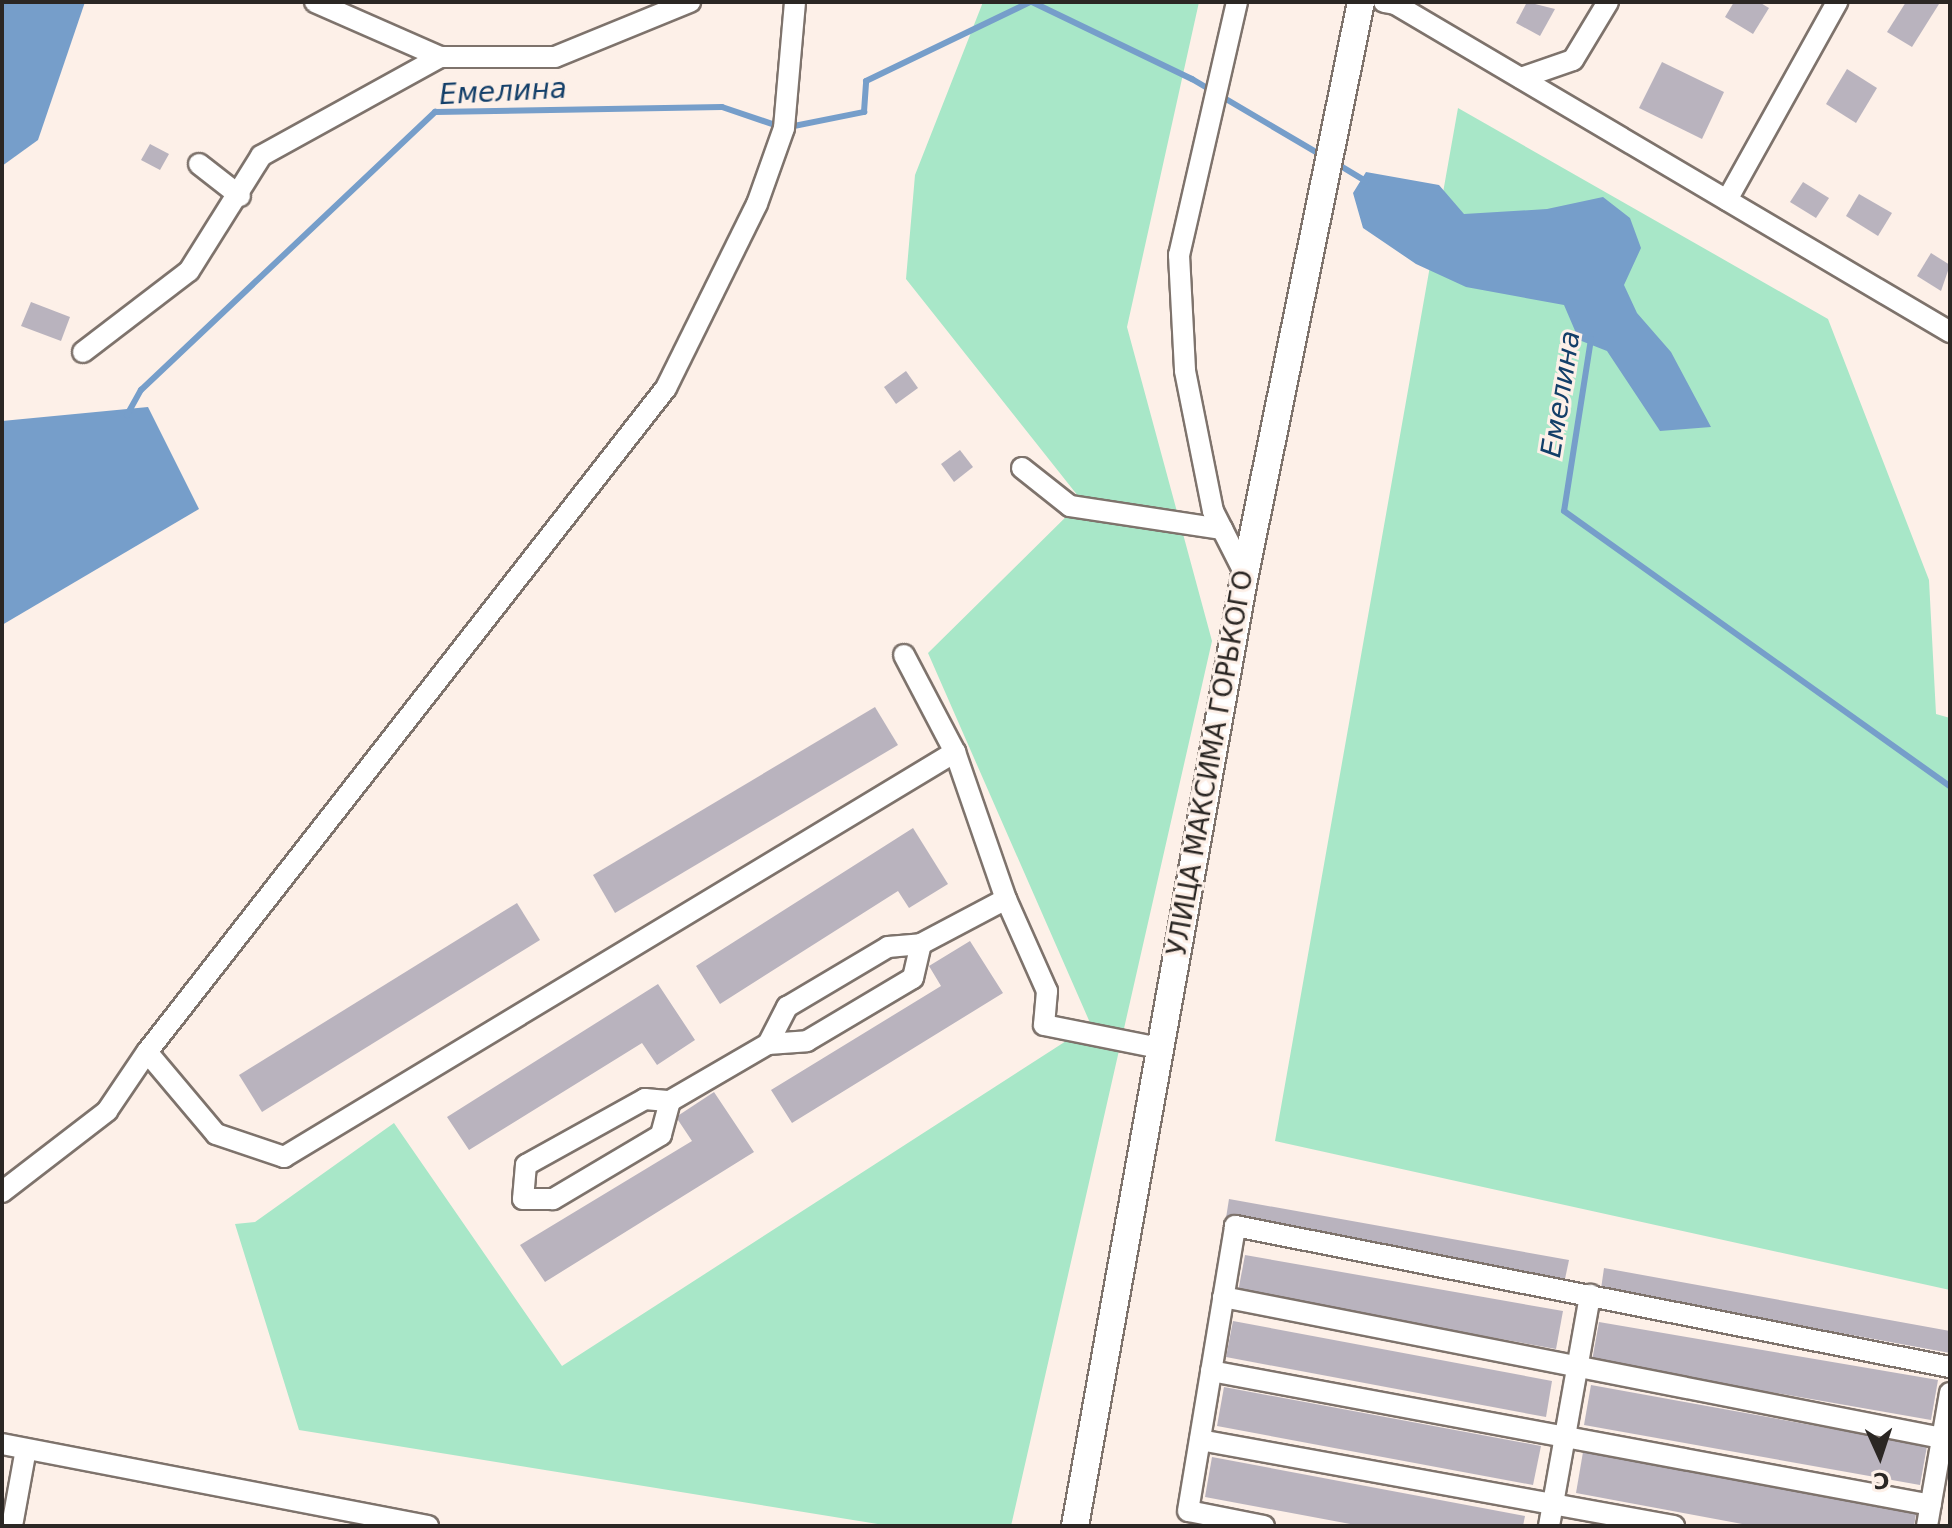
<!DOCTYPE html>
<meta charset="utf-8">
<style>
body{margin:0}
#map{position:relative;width:1952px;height:1528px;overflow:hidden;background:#fdf0e8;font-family:"DejaVu Sans",sans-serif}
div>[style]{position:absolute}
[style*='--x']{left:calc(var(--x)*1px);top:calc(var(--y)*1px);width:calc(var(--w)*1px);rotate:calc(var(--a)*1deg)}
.green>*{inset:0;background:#a8e7c8}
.water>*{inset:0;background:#769eca}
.stream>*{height:6px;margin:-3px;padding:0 3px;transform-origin:3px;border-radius:3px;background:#769eca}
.building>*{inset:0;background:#b9b3be}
.roads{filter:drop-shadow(2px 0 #7e736c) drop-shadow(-2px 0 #7e736c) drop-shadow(0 2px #7e736c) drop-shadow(0 -2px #7e736c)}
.minor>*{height:20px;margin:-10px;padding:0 10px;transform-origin:10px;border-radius:10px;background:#fff}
.major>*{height:26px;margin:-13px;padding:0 13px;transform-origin:13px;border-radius:13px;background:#fff}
span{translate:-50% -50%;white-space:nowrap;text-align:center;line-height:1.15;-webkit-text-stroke:6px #fdf0e8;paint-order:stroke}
.street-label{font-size:26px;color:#2b2724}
.water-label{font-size:28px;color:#133f69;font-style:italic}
.frame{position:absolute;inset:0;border:4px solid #2b2724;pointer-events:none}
.north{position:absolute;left:1840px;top:1416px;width:80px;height:80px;-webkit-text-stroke:6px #fdf0e8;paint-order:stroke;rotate:177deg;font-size:22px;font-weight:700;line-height:32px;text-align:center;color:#2b2724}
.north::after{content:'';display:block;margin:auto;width:28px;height:36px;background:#2b2724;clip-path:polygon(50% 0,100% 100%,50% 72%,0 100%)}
</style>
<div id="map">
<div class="green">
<i style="clip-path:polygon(983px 2px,1199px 2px,1127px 327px,1212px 641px,1011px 1526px,890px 1526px,299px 1430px,235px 1224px,255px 1222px,394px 1123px,562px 1366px,1091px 1025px,928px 653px,1082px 501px,906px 279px,915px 175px)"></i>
<i style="clip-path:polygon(1458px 108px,1828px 319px,1929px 580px,1936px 714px,1950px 718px,1950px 1290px,1275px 1141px)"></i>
</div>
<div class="water">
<i style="clip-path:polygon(2px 2px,85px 2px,38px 140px,2px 166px)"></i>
<i style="clip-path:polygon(1366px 172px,1439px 185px,1464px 214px,1547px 209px,1603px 197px,1630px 218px,1641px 248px,1624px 285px,1637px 313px,1671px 352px,1711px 427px,1660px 431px,1607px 351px,1579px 340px,1564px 305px,1466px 287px,1416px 264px,1363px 228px,1353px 193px)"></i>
<i style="clip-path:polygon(148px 407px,199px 509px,2px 625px,2px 421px)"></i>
</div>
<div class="stream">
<i style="--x:1032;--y:2;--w:178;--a:25.7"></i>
<i style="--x:1192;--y:79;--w:150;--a:30.5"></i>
<i style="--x:1334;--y:162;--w:37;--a:31"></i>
<i style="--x:1591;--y:339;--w:174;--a:98.9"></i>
<i style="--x:1564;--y:511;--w:474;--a:35.5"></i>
<i style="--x:127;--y:415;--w:29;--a:-61"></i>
<i style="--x:141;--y:390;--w:405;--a:-43.4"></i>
<i style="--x:435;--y:112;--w:287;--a:-1"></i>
<i style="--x:722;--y:107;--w:65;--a:18.7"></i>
<i style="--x:784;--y:128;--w:82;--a:-11.3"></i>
<i style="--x:864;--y:112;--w:31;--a:-86"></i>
<i style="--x:866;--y:81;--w:182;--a:-25.7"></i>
</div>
<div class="building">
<i style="clip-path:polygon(1527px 2px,1555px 9px,1540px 36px,1516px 23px)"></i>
<i style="clip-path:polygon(1734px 2px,1759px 2px,1769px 8px,1753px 34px,1725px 17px)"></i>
<i style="clip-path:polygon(1906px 2px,1939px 4px,1912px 47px,1887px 32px)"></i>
<i style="clip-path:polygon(1662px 62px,1724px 92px,1702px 139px,1639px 108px)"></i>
<i style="clip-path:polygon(1847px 69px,1877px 88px,1856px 123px,1826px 104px)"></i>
<i style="clip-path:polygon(150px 144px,169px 154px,160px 170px,141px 160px)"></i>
<i style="clip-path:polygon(1803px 182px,1829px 198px,1816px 218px,1790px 202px)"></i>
<i style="clip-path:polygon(1859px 194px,1892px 213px,1878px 236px,1846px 216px)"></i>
<i style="clip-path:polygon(1931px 253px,1950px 265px,1941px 291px,1917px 276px)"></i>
<i style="clip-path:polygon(31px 302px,70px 317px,61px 341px,21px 326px)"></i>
<i style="clip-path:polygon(906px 371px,918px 388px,896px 404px,884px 387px)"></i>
<i style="clip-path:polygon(960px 450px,973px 467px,954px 482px,941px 464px)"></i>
<i style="clip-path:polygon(875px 707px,898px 745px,615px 913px,593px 875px)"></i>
<i style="clip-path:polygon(913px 828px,948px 884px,909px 908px,898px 891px,720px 1004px,696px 966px)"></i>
<i style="clip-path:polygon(517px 903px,540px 940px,262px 1112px,239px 1075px)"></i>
<i style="clip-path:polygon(970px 941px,1003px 993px,792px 1123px,771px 1090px,941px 986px,929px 966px)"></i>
<i style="clip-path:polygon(658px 984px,695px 1040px,657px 1065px,642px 1043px,469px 1150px,447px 1117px)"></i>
<i style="clip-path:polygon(714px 1092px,754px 1152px,545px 1282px,520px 1245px,692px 1141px,676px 1117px)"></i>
<i style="clip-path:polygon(1229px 1199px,1569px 1260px,1565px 1279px,1226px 1218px)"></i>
<i style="clip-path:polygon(1245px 1255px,1563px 1311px,1556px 1349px,1238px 1292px)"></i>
<i style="clip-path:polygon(1604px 1268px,1950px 1331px,1950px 1353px,1601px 1289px)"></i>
<i style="clip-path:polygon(1233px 1321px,1552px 1381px,1546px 1417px,1226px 1357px)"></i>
<i style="clip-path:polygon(1599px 1322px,1938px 1380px,1931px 1420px,1592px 1361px)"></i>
<i style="clip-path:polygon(1591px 1385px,1927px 1446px,1920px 1485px,1584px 1425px)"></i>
<i style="clip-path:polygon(1224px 1387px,1541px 1446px,1533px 1485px,1217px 1426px)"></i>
<i style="clip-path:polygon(1583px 1452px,1916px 1514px,1914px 1526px,1753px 1526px,1576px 1493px)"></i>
<i style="clip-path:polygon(1212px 1457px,1525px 1516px,1523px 1526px,1361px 1526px,1205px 1497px)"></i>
</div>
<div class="roads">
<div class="minor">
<i style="--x:315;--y:2;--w:137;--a:23.7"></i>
<i style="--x:1237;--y:2;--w:260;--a:102.9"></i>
<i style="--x:1179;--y:255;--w:116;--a:87"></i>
<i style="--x:1185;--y:371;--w:143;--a:78.7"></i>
<i style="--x:1213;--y:511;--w:71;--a:63.1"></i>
<i style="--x:1384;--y:2;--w:11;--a:10"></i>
<i style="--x:1395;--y:4;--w:645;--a:30.58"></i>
<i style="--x:1521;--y:78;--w:55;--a:-19.1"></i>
<i style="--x:1573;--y:60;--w:68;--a:-58.9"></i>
<i style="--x:199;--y:164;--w:52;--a:38"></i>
<i style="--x:1727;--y:200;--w:227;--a:-60.9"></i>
<i style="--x:83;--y:352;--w:133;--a:-37.4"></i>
<i style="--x:189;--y:271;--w:136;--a:-57.9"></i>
<i style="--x:261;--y:156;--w:205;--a:-28.9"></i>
<i style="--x:440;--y:57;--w:115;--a:0"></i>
<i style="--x:555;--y:57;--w:146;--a:-22.2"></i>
<i style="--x:1022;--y:468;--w:61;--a:38.4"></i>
<i style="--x:1070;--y:506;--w:154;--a:8.6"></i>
<i style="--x:904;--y:655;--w:110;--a:62.3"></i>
<i style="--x:955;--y:752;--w:156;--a:70.9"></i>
<i style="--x:1006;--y:899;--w:101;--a:66"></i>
<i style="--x:1047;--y:991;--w:34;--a:95"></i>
<i style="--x:1044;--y:1025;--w:117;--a:11.3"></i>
<i style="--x:768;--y:1044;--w:39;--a:-4"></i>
<i style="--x:807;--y:1041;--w:123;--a:-30.7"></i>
<i style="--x:913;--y:978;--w:35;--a:-77"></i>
<i style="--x:147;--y:1052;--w:107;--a:49.9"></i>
<i style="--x:216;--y:1134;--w:72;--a:18.7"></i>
<i style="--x:284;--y:1157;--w:784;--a:-31.11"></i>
<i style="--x:670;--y:1101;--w:35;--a:105"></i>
<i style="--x:661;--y:1135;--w:126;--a:149.3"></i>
<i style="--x:553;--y:1199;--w:30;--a:180"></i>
<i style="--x:523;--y:1199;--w:34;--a:-85"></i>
<i style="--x:526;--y:1165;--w:136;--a:-29"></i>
<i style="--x:645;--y:1099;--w:25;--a:5"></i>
<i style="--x:670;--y:1101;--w:113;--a:-30.2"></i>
<i style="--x:768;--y:1044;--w:42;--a:-62.8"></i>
<i style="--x:787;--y:1007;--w:117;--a:-30.7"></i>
<i style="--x:888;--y:947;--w:33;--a:-5"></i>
<i style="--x:921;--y:944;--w:96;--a:-27.9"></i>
<i style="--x:2;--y:1192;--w:133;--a:-37.6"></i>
<i style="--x:107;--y:1111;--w:71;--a:-55.9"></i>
<i style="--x:147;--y:1052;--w:843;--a:-51.99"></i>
<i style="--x:666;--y:388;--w:205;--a:-63.7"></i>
<i style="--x:757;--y:204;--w:81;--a:-70.4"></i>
<i style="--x:784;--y:128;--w:126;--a:-85"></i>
<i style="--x:1223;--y:1297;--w:733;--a:11.1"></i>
<i style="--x:1211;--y:1371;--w:732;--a:10.54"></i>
<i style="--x:1200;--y:1440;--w:482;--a:10.3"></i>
<i style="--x:2;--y:1444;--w:434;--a:10.9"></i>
<i style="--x:12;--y:1526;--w:78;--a:-79.7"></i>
<i style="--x:1264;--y:1526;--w:77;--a:-168.8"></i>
<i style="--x:1188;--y:1511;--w:289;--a:-80.6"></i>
<i style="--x:1235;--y:1226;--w:729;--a:11.16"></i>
<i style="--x:1549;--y:1526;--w:235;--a:-79.9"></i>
<i style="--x:1927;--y:1526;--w:135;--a:-80.2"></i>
</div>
<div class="major">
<i style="--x:1075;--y:1526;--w:967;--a:-79.88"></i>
<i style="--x:1245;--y:574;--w:584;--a:-78.54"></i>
</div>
</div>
<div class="street-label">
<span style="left:1211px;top:763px;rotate:-80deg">УЛИЦА МАКСИМА ГОРЬКОГО</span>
</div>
<div class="water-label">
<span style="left:503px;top:92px;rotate:-3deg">Емелина</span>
<span style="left:1561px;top:394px;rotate:-81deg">Емелина</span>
</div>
<div class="frame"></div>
<div class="north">С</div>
</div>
